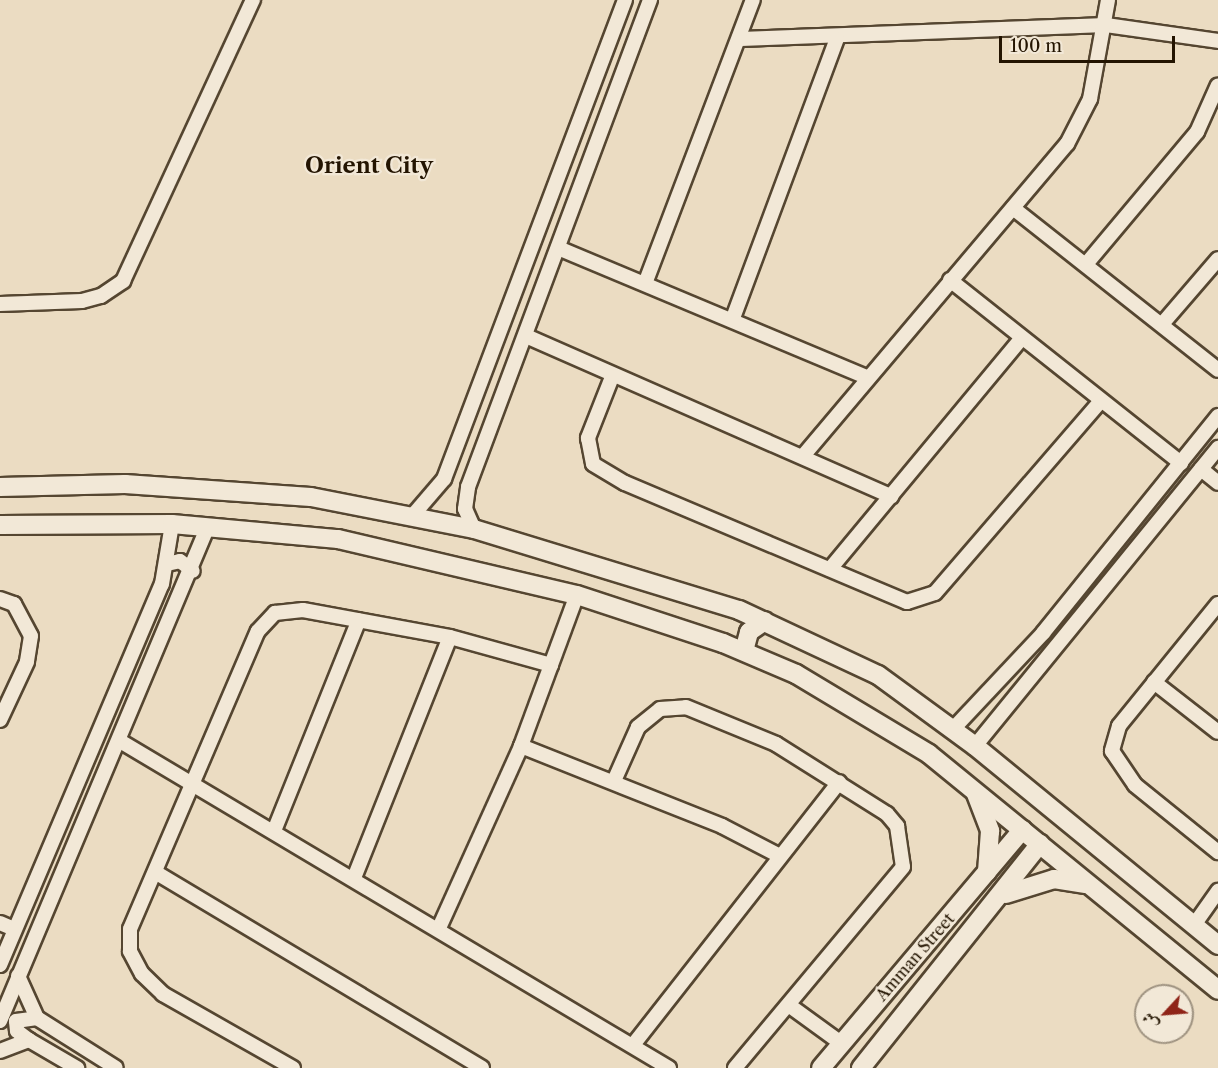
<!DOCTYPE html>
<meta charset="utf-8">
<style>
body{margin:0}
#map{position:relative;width:1218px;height:1068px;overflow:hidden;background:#ebdcc2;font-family:"Libre Caslon Text",Amiri,serif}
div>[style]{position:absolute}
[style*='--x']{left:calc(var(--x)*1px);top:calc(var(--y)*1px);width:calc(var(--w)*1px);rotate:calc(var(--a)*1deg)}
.roads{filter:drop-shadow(2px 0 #554631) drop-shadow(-2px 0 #554631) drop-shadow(0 2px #554631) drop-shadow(0 -2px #554631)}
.street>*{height:14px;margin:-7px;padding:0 7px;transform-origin:7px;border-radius:7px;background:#f2e8d7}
.secondary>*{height:18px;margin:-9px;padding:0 9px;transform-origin:9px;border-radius:9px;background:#f2e8d7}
span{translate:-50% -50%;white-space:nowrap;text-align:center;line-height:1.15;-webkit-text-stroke:4.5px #f2e8d7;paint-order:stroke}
.street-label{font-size:16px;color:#231401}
.district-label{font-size:22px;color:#231401;font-weight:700}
.north{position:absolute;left:1134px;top:984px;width:60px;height:60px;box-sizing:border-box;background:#f2e8d7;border:2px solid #9f9381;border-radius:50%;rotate:244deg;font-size:16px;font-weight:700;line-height:24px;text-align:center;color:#231401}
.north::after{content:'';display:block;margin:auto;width:21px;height:27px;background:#8f2418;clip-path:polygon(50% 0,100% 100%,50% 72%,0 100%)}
.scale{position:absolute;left:999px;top:36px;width:176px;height:27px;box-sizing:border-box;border:3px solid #231401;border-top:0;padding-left:8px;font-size:18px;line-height:21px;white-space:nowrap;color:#231401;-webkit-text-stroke:4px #f2e8d7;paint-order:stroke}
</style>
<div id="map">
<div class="roads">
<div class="street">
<i style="--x:741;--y:39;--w:365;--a:-2.2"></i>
<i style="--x:1106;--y:25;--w:113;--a:8.1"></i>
<i style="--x:1013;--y:208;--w:261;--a:38.3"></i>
<i style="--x:558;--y:248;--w:335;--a:22.7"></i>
<i style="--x:1087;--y:263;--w:171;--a:-50"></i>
<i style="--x:1197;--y:132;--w:51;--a:-65.9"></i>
<i style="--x:950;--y:280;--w:295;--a:38.4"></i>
<i style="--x:646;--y:281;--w:301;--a:-69.2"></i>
<i style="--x:0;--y:304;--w:82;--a:-2.1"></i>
<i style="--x:82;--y:301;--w:20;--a:-15"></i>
<i style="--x:101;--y:296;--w:27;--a:-34"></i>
<i style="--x:123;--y:281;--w:310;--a:-65.2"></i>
<i style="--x:733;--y:318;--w:298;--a:-69.6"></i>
<i style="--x:1163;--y:323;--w:84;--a:-49.3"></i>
<i style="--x:526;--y:336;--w:399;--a:23.7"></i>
<i style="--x:612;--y:377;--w:66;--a:111.5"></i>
<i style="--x:588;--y:438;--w:26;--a:79"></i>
<i style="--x:593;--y:464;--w:37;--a:31"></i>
<i style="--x:625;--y:483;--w:306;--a:22.9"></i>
<i style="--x:907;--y:602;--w:29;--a:-18"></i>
<i style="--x:935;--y:593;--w:254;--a:-49.2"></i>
<i style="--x:803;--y:456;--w:409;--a:-49.8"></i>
<i style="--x:1067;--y:144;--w:51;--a:-62.9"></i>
<i style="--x:1090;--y:99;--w:101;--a:-79.7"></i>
<i style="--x:1201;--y:469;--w:22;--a:39"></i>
<i style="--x:414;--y:514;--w:46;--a:-49.4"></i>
<i style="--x:444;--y:479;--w:512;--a:-69.3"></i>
<i style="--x:474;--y:529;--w:22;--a:-114"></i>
<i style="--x:465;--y:509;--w:22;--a:-82"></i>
<i style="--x:468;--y:487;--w:520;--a:-69.51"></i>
<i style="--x:167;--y:564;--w:13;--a:-13"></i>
<i style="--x:180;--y:561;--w:16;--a:38"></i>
<i style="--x:830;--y:569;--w:300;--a:-50.3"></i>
<i style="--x:0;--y:599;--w:15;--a:20"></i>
<i style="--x:14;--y:604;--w:36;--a:62"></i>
<i style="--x:31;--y:636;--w:26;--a:99"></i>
<i style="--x:27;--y:662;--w:64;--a:115"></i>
<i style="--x:1218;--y:604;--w:157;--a:129.1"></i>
<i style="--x:1119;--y:726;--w:26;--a:106"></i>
<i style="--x:1112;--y:751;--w:41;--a:55.9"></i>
<i style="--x:1135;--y:785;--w:107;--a:38.9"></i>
<i style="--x:1154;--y:682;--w:81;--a:38"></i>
<i style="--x:953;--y:729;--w:132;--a:-46.8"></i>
<i style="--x:1043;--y:633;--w:279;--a:-51.1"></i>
<i style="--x:120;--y:741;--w:639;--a:30.78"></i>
<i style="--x:521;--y:746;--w:216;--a:21.7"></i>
<i style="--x:722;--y:826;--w:63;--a:27.4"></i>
<i style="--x:975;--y:746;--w:385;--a:-50.8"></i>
<i style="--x:614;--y:781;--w:59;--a:-66"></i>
<i style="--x:638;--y:727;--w:28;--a:-39"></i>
<i style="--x:660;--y:709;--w:26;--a:-4"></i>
<i style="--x:686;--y:707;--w:97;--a:22.3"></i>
<i style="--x:776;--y:744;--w:131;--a:32.2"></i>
<i style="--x:887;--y:814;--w:16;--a:50"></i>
<i style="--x:897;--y:826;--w:41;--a:81.7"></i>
<i style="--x:903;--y:867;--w:262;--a:129.9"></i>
<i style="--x:274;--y:831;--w:227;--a:-68.1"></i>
<i style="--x:155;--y:872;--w:381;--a:30.9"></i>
<i style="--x:354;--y:878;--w:259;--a:-68.3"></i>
<i style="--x:0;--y:923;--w:15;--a:23"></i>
<i style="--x:1194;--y:925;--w:42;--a:-54.8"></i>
<i style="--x:439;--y:928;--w:200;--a:-65.7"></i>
<i style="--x:521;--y:746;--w:161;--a:-69.7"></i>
<i style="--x:0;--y:965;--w:414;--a:-67"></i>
<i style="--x:162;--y:584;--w:61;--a:-80.5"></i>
<i style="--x:18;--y:976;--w:46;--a:65.7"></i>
<i style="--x:37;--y:1018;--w:93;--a:32.3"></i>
<i style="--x:790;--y:1006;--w:63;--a:36"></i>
<i style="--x:0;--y:1021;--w:537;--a:-67.21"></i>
<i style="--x:29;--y:1040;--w:15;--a:-143"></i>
<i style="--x:17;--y:1031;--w:10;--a:-96"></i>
<i style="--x:16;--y:1021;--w:21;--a:-8"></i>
<i style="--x:633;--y:1045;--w:334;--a:-51.9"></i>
<i style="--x:0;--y:1051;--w:31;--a:-21"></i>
<i style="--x:29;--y:1040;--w:56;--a:30.3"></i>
<i style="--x:293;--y:1068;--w:150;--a:-150.4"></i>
<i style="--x:163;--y:994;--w:29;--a:-136"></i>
<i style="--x:142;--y:974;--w:26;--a:-118"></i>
<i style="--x:130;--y:951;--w:22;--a:-90"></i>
<i style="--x:130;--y:929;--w:324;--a:-66.8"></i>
<i style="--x:258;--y:631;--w:25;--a:-47"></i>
<i style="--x:275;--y:613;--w:28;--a:-6"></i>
<i style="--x:303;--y:610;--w:149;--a:10.4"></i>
<i style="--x:450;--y:637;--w:105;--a:15.5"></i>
</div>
<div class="secondary">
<i style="--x:0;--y:487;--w:125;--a:-1.4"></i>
<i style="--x:125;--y:484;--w:186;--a:4"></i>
<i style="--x:311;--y:497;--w:166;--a:11.1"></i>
<i style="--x:474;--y:529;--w:277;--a:17"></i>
<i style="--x:739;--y:610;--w:153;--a:25.1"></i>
<i style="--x:878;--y:675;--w:120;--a:36.2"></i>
<i style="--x:975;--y:746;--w:314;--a:39.3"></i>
<i style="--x:0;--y:525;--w:172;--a:-0.3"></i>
<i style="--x:172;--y:524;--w:167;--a:5.2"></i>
<i style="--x:338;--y:539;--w:245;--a:13.2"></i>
<i style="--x:577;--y:595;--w:154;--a:18.2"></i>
<i style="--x:723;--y:643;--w:79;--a:23"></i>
<i style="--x:796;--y:674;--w:155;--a:31"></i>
<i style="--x:929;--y:754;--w:373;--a:39.2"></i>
<i style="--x:744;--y:651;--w:20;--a:-75"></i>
<i style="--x:749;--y:632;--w:19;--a:-35"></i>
<i style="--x:976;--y:794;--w:40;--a:69"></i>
<i style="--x:990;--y:831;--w:41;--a:94.2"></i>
<i style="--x:1006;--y:894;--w:50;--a:-17.4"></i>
<i style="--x:1054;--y:879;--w:32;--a:9"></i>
<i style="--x:821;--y:1068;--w:312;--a:-49.8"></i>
<i style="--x:861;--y:1068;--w:287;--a:-51.4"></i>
</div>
</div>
<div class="street-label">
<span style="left:915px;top:957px;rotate:-49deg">Amman Street</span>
</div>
<div class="district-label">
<span style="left:369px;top:166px">Orient City</span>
</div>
<div class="north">ش</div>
<div class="scale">100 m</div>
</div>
